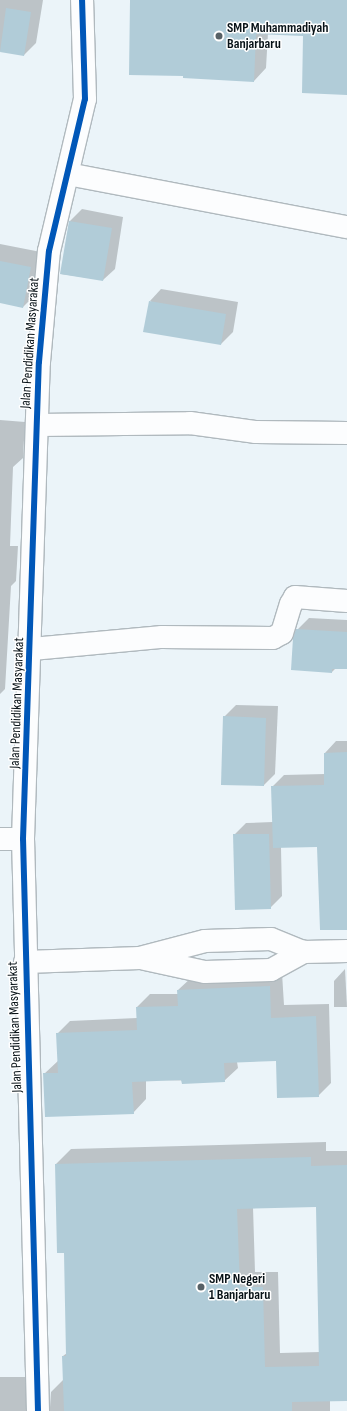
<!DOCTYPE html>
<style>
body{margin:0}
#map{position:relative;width:347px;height:1411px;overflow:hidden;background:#ebf4f9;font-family:"Sofia Sans Condensed",sans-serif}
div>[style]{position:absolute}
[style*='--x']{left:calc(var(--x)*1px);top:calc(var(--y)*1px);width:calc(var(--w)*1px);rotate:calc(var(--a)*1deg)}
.shadow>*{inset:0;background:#0003}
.building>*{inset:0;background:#b1ccd8}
.roads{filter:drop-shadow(1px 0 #b0b9be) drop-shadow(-1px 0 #b0b9be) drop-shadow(0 1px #b0b9be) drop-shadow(0 -1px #b0b9be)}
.minor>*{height:22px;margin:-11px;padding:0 11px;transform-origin:11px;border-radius:11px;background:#fcfdfe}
.tertiary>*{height:22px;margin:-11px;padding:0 11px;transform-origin:11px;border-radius:11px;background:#fcfdfe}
.cycleway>*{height:6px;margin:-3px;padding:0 3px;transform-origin:3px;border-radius:3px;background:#0057b8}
.dots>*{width:11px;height:11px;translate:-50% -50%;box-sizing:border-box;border:2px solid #fff;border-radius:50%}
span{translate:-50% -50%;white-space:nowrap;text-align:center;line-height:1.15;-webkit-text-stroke:3px #fff;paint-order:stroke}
.poi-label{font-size:14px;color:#081217;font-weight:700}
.left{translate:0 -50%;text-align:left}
.street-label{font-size:14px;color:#081217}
</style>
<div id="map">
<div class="shadow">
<i style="clip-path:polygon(0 0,43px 0,36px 43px,24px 55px,0 51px)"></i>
<i style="clip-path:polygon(131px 0,347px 0,347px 94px,305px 35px,268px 33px,266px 68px,254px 81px,184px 75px)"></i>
<i style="clip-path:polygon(82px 209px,123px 217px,115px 269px,103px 280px,61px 274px,70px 221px)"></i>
<i style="clip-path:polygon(0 244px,46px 253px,38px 292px,23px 307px,0 302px)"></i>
<i style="clip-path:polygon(161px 289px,238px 302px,233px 332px,221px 344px,150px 301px)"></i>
<i style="clip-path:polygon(0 420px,25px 422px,23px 458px,13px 467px,10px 546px,18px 546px,16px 581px,11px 586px,5px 689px,0 694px)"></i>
<i style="clip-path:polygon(309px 618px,347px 620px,347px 668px,336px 668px,332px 672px,297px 630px)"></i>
<i style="clip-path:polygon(236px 705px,278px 706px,275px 774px,264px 785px,224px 717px)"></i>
<i style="clip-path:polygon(336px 741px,347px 741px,347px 929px,318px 846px,281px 847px,282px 896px,270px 908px,234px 835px,246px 823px,273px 822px,272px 787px,284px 775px,325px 774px,325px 753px)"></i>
<i style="clip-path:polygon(345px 969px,347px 1007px,334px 1007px,334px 981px)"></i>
<i style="clip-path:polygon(282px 973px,284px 1005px,329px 1004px,331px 1083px,318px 1096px,277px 1060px,237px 1062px,238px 1068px,224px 1081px,146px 1080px,146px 1099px,133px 1113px,44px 1074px,59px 1060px,57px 1034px,70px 1021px,137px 1018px,137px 1007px,150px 994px,179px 994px,178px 990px,192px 977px)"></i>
<i style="clip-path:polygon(evenodd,326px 1142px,326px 1151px,347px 1151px,347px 1400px,330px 1400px,330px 1411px,0 1411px,0 1377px,40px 1377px,42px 1402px,50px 1407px,51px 1392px,64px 1379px,63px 1356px,67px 1353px,65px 1252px,56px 1164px,71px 1149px,326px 1142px,317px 1206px,320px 1352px,280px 1353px,278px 1272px,255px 1272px,253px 1207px,317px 1206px)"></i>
</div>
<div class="building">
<i style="clip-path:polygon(130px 0,347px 0,347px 95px,302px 93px,303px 36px,256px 34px,254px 82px,183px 78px,183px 76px,129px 75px)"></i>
<i style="clip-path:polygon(6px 8px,31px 12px,24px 56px,0 52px)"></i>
<i style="clip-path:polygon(69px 221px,112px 228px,103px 281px,60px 274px)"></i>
<i style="clip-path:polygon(0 261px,31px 267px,23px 308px,0 303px)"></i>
<i style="clip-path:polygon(149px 301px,226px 314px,221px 345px,143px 332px)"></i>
<i style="clip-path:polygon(296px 629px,347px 632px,347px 669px,332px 669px,332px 673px,291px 670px,293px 638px)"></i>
<i style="clip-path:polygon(223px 716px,266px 718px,264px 786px,221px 785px)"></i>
<i style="clip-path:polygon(347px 752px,347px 930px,320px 930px,317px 847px,273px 848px,271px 786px,324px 785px,324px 753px)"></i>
<i style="clip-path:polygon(233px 834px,269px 834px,271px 909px,235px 910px)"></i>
<i style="clip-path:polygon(270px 986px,271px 1018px,316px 1016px,319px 1097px,277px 1098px,276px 1061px,224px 1063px,225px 1082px,182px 1084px,181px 1080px,132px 1082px,134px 1114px,45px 1117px,43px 1073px,58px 1073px,56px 1033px,137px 1030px,136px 1007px,178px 1006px,177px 990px)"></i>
<i style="clip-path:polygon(evenodd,311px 1157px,311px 1166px,347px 1165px,347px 1401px,292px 1402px,292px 1411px,64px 1411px,62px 1356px,66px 1356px,64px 1253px,57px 1253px,55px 1164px,311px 1157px,316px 1207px,319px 1366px,265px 1367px,263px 1287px,240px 1287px,237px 1209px,316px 1207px)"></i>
</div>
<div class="roads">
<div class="minor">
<i style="--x:68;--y:174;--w:284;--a:10.8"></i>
<i style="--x:37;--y:425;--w:153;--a:-0.7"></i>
<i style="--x:190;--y:423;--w:67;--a:7.8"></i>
<i style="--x:256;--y:432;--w:91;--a:0.6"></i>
<i style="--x:32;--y:649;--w:131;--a:-5.3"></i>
<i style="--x:162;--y:637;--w:111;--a:0.5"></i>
<i style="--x:273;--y:638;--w:10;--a:-29"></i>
<i style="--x:282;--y:633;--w:30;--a:-73"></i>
<i style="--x:291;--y:604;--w:8;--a:-60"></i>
<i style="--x:295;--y:597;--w:52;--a:4.4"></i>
<i style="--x:0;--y:839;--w:23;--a:0"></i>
<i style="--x:145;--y:959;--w:61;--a:12.2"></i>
<i style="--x:205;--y:972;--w:66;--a:-1.7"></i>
<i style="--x:271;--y:970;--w:38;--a:-29"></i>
<i style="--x:25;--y:962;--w:115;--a:-2"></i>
<i style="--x:140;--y:958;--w:67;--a:-14.7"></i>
<i style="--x:205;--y:941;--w:66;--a:-1.7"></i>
<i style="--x:271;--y:939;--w:35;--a:22"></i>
<i style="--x:304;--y:952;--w:43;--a:-1.3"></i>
</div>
<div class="tertiary">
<i style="--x:38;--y:1411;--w:572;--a:-91.5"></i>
<i style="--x:23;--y:839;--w:477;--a:-88.1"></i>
<i style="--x:39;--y:362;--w:111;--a:-84.9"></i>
<i style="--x:49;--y:251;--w:156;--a:-76.7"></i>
<i style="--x:85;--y:99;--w:99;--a:-91.7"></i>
</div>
</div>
<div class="cycleway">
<i style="--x:38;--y:1411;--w:572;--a:-91.5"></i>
<i style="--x:23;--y:839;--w:477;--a:-88.1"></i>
<i style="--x:39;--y:362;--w:111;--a:-84.9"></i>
<i style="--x:49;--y:251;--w:156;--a:-76.7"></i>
<i style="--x:85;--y:99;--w:99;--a:-91.7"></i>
</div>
<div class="dots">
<i style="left:219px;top:36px;background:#576166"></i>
<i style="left:201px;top:1287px;background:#576166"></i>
</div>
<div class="poi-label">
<span class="left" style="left:227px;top:36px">SMP Muhammadiyah<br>Banjarbaru</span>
<span class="left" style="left:209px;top:1287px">SMP Negeri<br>1 Banjarbaru</span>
</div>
<div class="street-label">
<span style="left:30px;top:343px;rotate:-86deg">Jalan Pendidikan Masyarakat</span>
<span style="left:17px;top:703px;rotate:-88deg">Jalan Pendidikan Masyarakat</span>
<span style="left:15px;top:1027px;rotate:-92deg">Jalan Pendidikan Masyarakat</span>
</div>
</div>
